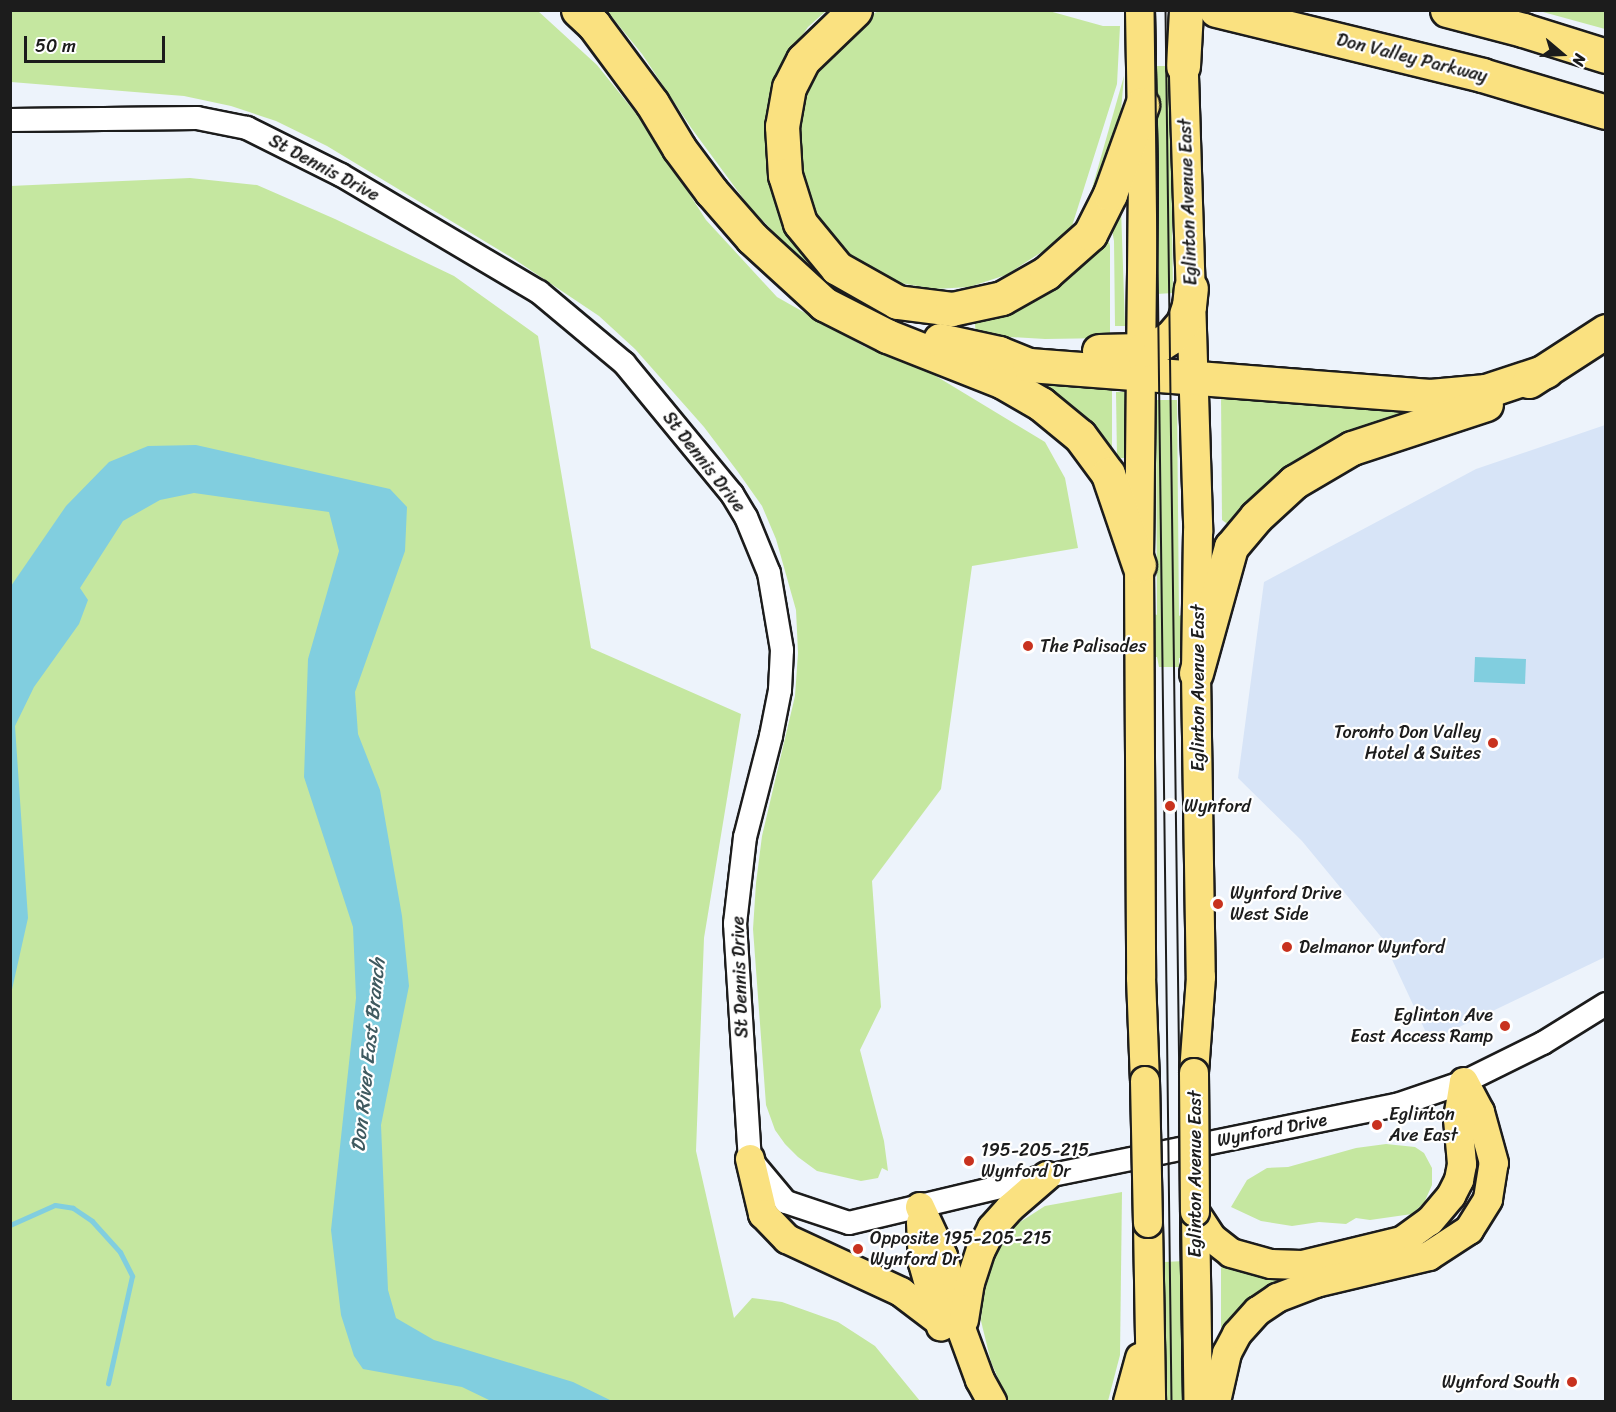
<!DOCTYPE html>
<style>
body{margin:0}
#map{position:relative;width:1616px;height:1412px;overflow:hidden;background:#edf3fb;font-family:Sriracha,sans-serif}
div>[style]{position:absolute}
[style*='--x']{left:calc(var(--x)*1px);top:calc(var(--y)*1px);width:calc(var(--w)*1px);rotate:calc(var(--a)*1deg)}
.built>*{inset:0;background:#d7e4f7}
.green>*{inset:0;background:#c5e7a0}
.water>*{inset:0;background:#81cedf}
.stream>*{height:5px;margin:-2.5px;padding:0 2.5px;transform-origin:2.5px;border-radius:2.5px;background:#81cedf}
.roads{filter:drop-shadow(2px 0 #1c1c1c) drop-shadow(-2px 0 #1c1c1c) drop-shadow(0 2px #1c1c1c) drop-shadow(0 -2px #1c1c1c)}
.minor>*{height:22px;margin:-11px;padding:0 11px;transform-origin:11px;border-radius:11px;background:#fff}
.major>*{height:28px;margin:-14px;padding:0 14px;transform-origin:14px;border-radius:14px;background:#fae180}
.highway>*{height:33px;margin:-16.5px;padding:0 16.5px;transform-origin:16.5px;border-radius:16.5px;background:#fae180}
.tram>*{height:1.5px;margin:-0.75px;padding:0 0.75px;transform-origin:0.75px;border-radius:0.75px;background:#1c1c1c}
.bridges{filter:drop-shadow(2px 0 #1c1c1c) drop-shadow(-2px 0 #1c1c1c) drop-shadow(0 2px #1c1c1c) drop-shadow(0 -2px #1c1c1c)}
.major-bridge>*{height:28px;margin:-14px;padding:0 14px;transform-origin:14px;border-radius:14px;background:#fae180}
.dots>*{width:16px;height:16px;translate:-50% -50%;box-sizing:border-box;border:3px solid #fff;border-radius:50%}
span{translate:-50% -50%;white-space:nowrap;text-align:center;line-height:1.15;-webkit-text-stroke:4.5px #fff;paint-order:stroke}
.street-label{font-size:18px;color:#1c1c1c}
.poi-label{font-size:18px;color:#1c1c1c}
.left{translate:0 -50%;text-align:left}
.right{translate:-100% -50%;text-align:right}
.water-label{font-size:20px;color:#3f5a60;font-style:italic}
.frame{position:absolute;inset:0;border:12px solid #1c1c1c;pointer-events:none}
.north{position:absolute;left:1532px;top:24px;width:60px;height:60px;-webkit-text-stroke:4px #fff;paint-order:stroke;rotate:109deg;font-size:16px;font-weight:700;line-height:24px;text-align:center;color:#1c1c1c}
.north::after{content:'';display:block;margin:auto;width:21px;height:27px;background:#1c1c1c;clip-path:polygon(50% 0,100% 100%,50% 72%,0 100%)}
.scale{position:absolute;left:24px;top:36px;width:141px;height:27px;box-sizing:border-box;border:3px solid #1c1c1c;border-top:0;padding-left:8px;font-size:18px;line-height:21px;white-space:nowrap;color:#1c1c1c;-webkit-text-stroke:4px #fff;paint-order:stroke}
</style>
<div id="map">
<div class="built">
<i style="clip-path:polygon(1605px 425px,1605px 957px,1430px 1041px,1382px 938px,1302px 841px,1238px 778px,1264px 582px,1476px 469px)"></i>
</div>
<div class="green">
<i style="clip-path:polygon(10px 11px,538px 11px,597px 65px,646px 126px,706px 220px,777px 297px,865px 347px,921px 367px,1045px 442px,1065px 478px,1078px 548px,972px 566px,941px 789px,872px 881px,881px 1007px,860px 1050px,884px 1141px,888px 1171px,882px 1168px,878px 1178px,861px 1181px,817px 1171px,798px 1157px,785px 1144px,775px 1130px,766px 1105px,753px 929px,756px 883px,762px 836px,795px 696px,798px 653px,796px 610px,776px 539px,762px 506px,738px 472px,704px 427px,635px 349px,599px 316px,514px 259px,327px 146px,276px 121px,231px 106px,184px 96px,11px 82px)"></i>
<i style="clip-path:polygon(607px 11px,826px 11px,808px 27px,796px 44px,770px 102px,766px 138px,767px 171px,774px 197px,789px 228px,832px 273px,827px 282px,801px 261px,748px 205px,692px 129px,642px 54px)"></i>
<i style="clip-path:polygon(879px 11px,1049px 11px,1103px 26px,1120px 26px,1117px 84px,1072px 226px,1051px 246px,1006px 275px,969px 287px,935px 289px,900px 283px,875px 273px,845px 253px,824px 227px,805px 191px,797px 141px,801px 109px,809px 81px,824px 58px,866px 17px)"></i>
<i style="clip-path:polygon(1539px 11px,1605px 11px,1605px 29px,1543px 12px)"></i>
<i style="clip-path:polygon(1154px 66px,1170px 66px,1173px 293px,1157px 294px)"></i>
<i style="clip-path:polygon(1124px 76px,1120px 122px,1109px 168px,1087px 206px)"></i>
<i style="clip-path:polygon(190px 178px,257px 185px,335px 219px,454px 276px,538px 336px,591px 648px,741px 714px,704px 938px,696px 1151px,734px 1318px,752px 1298px,782px 1302px,838px 1322px,875px 1346px,920px 1401px,11px 1401px,10px 186px)"></i>
<i style="clip-path:polygon(1121px 208px,1125px 326px,1115px 326px,1114px 241px,1111px 224px)"></i>
<i style="clip-path:polygon(1102px 234px,1108px 238px,1110px 246px,1110px 338px,1045px 339px,976px 335px,974px 315px)"></i>
<i style="clip-path:polygon(1025px 372px,1112px 378px,1112px 459px)"></i>
<i style="clip-path:polygon(1116px 392px,1125px 392px,1126px 458px,1117px 458px)"></i>
<i style="clip-path:polygon(1221px 393px,1373px 404px,1422px 413px,1229px 525px,1222px 520px)"></i>
<i style="clip-path:polygon(1156px 400px,1177px 400px,1179px 616px,1183px 614px,1187px 658px,1179px 658px,1179px 667px,1159px 667px,1157px 657px,1150px 657px,1152px 613px,1157px 615px)"></i>
<i style="clip-path:polygon(1386px 1144px,1415px 1147px,1424px 1153px,1432px 1168px,1432px 1185px,1424px 1203px,1412px 1214px,1370px 1220px,1356px 1218px,1346px 1224px,1319px 1222px,1292px 1226px,1261px 1221px,1231px 1207px,1247px 1180px,1267px 1168px,1288px 1167px,1356px 1148px)"></i>
<i style="clip-path:polygon(1122px 1192px,1120px 1355px,1108px 1401px,1008px 1401px,991px 1362px,981px 1321px,984px 1276px,1002px 1240px,1017px 1224px,1045px 1206px)"></i>
<i style="clip-path:polygon(1185px 1261px,1187px 1401px,1166px 1401px,1164px 1262px)"></i>
<i style="clip-path:polygon(1223px 1263px,1297px 1273px,1221px 1340px,1221px 1268px)"></i>
</div>
<div class="water">
<i style="clip-path:polygon(196px 445px,390px 489px,407px 507px,405px 551px,355px 692px,358px 734px,380px 790px,402px 916px,409px 986px,381px 1125px,388px 1290px,396px 1318px,434px 1340px,573px 1382px,612px 1401px,491px 1401px,462px 1387px,363px 1369px,354px 1356px,341px 1315px,331px 1230px,356px 998px,353px 927px,304px 777px,308px 659px,339px 551px,329px 512px,194px 493px,160px 500px,123px 521px,80px 588px,88px 600px,79px 624px,34px 687px,15px 726px,28px 918px,11px 994px,11px 586px,66px 506px,109px 462px,148px 446px)"></i>
<i style="clip-path:polygon(1475px 657px,1526px 659px,1525px 684px,1474px 682px)"></i>
</div>
<div class="stream">
<i style="--x:10;--y:1225;--w:49;--a:-24"></i>
<i style="--x:55;--y:1205;--w:18;--a:9"></i>
<i style="--x:73;--y:1208;--w:23;--a:34"></i>
<i style="--x:92;--y:1221;--w:42;--a:47.9"></i>
<i style="--x:120;--y:1252;--w:27;--a:63"></i>
<i style="--x:132;--y:1276;--w:110;--a:102.6"></i>
</div>
<div class="roads">
<div class="minor">
<i style="--x:10;--y:120;--w:187;--a:-0.6"></i>
<i style="--x:197;--y:118;--w:51;--a:11.3"></i>
<i style="--x:247;--y:128;--w:105;--a:26.6"></i>
<i style="--x:341;--y:175;--w:230;--a:30.6"></i>
<i style="--x:539;--y:292;--w:111;--a:39.9"></i>
<i style="--x:624;--y:363;--w:170;--a:50.5"></i>
<i style="--x:732;--y:494;--w:27;--a:59"></i>
<i style="--x:746;--y:517;--w:61;--a:67.7"></i>
<i style="--x:769;--y:573;--w:78;--a:80.4"></i>
<i style="--x:782;--y:650;--w:40;--a:92.9"></i>
<i style="--x:780;--y:690;--w:47;--a:101.1"></i>
<i style="--x:771;--y:736;--w:104;--a:104.4"></i>
<i style="--x:745;--y:837;--w:87;--a:96.6"></i>
<i style="--x:735;--y:923;--w:236;--a:86.4"></i>
<i style="--x:750;--y:1159;--w:56;--a:50.1"></i>
<i style="--x:786;--y:1202;--w:66;--a:18.4"></i>
<i style="--x:849;--y:1223;--w:204;--a:-13.4"></i>
<i style="--x:1047;--y:1176;--w:357;--a:-11.5"></i>
<i style="--x:1397;--y:1105;--w:71;--a:-18.9"></i>
<i style="--x:1464;--y:1082;--w:88;--a:-26.3"></i>
<i style="--x:1543;--y:1043;--w:74;--a:-31.8"></i>
</div>
<div class="major">
<i style="--x:1140;--y:10;--w:167;--a:89"></i>
<i style="--x:1143;--y:177;--w:388;--a:90.6"></i>
<i style="--x:1139;--y:565;--w:413;--a:89.7"></i>
<i style="--x:1141;--y:978;--w:103;--a:87.8"></i>
<i style="--x:1183;--y:44;--w:488;--a:88.2"></i>
<i style="--x:1198;--y:532;--w:141;--a:90.8"></i>
<i style="--x:1196;--y:673;--w:304;--a:89.1"></i>
<i style="--x:1201;--y:977;--w:96;--a:94.2"></i>
<i style="--x:750;--y:1159;--w:57;--a:76.7"></i>
<i style="--x:763;--y:1214;--w:35;--a:46"></i>
<i style="--x:787;--y:1239;--w:126;--a:24.9"></i>
<i style="--x:901;--y:1292;--w:48;--a:37.3"></i>
<i style="--x:920;--y:1207;--w:54;--a:64.9"></i>
<i style="--x:943;--y:1256;--w:77;--a:75.8"></i>
<i style="--x:962;--y:1331;--w:52;--a:69.8"></i>
<i style="--x:980;--y:1380;--w:25;--a:61"></i>
<i style="--x:1195;--y:1212;--w:31;--a:57"></i>
<i style="--x:1212;--y:1238;--w:24;--a:38"></i>
<i style="--x:1231;--y:1253;--w:41;--a:15.4"></i>
<i style="--x:1271;--y:1264;--w:31;--a:2"></i>
<i style="--x:1302;--y:1265;--w:103;--a:-13.5"></i>
<i style="--x:1402;--y:1241;--w:34;--a:-36"></i>
<i style="--x:1430;--y:1221;--w:33;--a:-50"></i>
<i style="--x:1451;--y:1196;--w:18;--a:-63"></i>
<i style="--x:1459;--y:1180;--w:16;--a:-79"></i>
<i style="--x:1462;--y:1164;--w:45;--a:-95.1"></i>
<i style="--x:1458;--y:1119;--w:37;--a:-81"></i>
<i style="--x:1195;--y:1212;--w:190;--a:89.1"></i>
<i style="--x:921;--y:1223;--w:40;--a:87.1"></i>
<i style="--x:923;--y:1263;--w:66;--a:74.3"></i>
<i style="--x:1148;--y:1223;--w:179;--a:89"></i>
<i style="--x:964;--y:1320;--w:37;--a:-81"></i>
<i style="--x:970;--y:1283;--w:35;--a:-72"></i>
<i style="--x:981;--y:1250;--w:25;--a:-63"></i>
<i style="--x:992;--y:1228;--w:27;--a:-48"></i>
<i style="--x:1010;--y:1208;--w:49;--a:-40.9"></i>
<i style="--x:1128;--y:1402;--w:46;--a:-74.7"></i>
<i style="--x:1216;--y:1402;--w:50;--a:-77.3"></i>
<i style="--x:1227;--y:1353;--w:21;--a:-62"></i>
<i style="--x:1237;--y:1334;--w:31;--a:-48"></i>
<i style="--x:1258;--y:1311;--w:23;--a:-34"></i>
<i style="--x:1277;--y:1298;--w:42;--a:-21"></i>
<i style="--x:1316;--y:1283;--w:116;--a:-13.4"></i>
<i style="--x:1429;--y:1256;--w:48;--a:-33"></i>
<i style="--x:1469;--y:1230;--w:36;--a:-58"></i>
<i style="--x:1488;--y:1199;--w:36;--a:-81"></i>
<i style="--x:1494;--y:1163;--w:53;--a:-105.4"></i>
<i style="--x:1480;--y:1112;--w:34;--a:-118"></i>
</div>
<div class="highway">
<i style="--x:578;--y:10;--w:22;--a:43"></i>
<i style="--x:594;--y:25;--w:97;--a:53.4"></i>
<i style="--x:652;--y:103;--w:52;--a:59"></i>
<i style="--x:679;--y:148;--w:54;--a:53.3"></i>
<i style="--x:711;--y:191;--w:62;--a:48.9"></i>
<i style="--x:752;--y:238;--w:98;--a:42.5"></i>
<i style="--x:824;--y:304;--w:71;--a:26.9"></i>
<i style="--x:887;--y:336;--w:125;--a:21.6"></i>
<i style="--x:1003;--y:382;--w:44;--a:30.1"></i>
<i style="--x:1041;--y:404;--w:50;--a:39.4"></i>
<i style="--x:1080;--y:436;--w:47;--a:53.6"></i>
<i style="--x:1108;--y:474;--w:96;--a:71.2"></i>
<i style="--x:855;--y:10;--w:72;--a:136.1"></i>
<i style="--x:803;--y:60;--w:30;--a:117"></i>
<i style="--x:789;--y:87;--w:40;--a:100"></i>
<i style="--x:782;--y:126;--w:49;--a:86.5"></i>
<i style="--x:785;--y:175;--w:50;--a:72.6"></i>
<i style="--x:800;--y:223;--w:58;--a:50.6"></i>
<i style="--x:837;--y:268;--w:69;--a:29.5"></i>
<i style="--x:897;--y:302;--w:55;--a:7.3"></i>
<i style="--x:952;--y:309;--w:51;--a:-12.4"></i>
<i style="--x:1002;--y:298;--w:51;--a:-29.6"></i>
<i style="--x:1046;--y:273;--w:59;--a:-41.6"></i>
<i style="--x:1090;--y:234;--w:45;--a:-63.4"></i>
<i style="--x:1110;--y:194;--w:95;--a:-70.2"></i>
<i style="--x:1216;--y:10;--w:274;--a:13.7"></i>
<i style="--x:1482;--y:75;--w:129;--a:16.6"></i>
<i style="--x:1447;--y:10;--w:79;--a:14.7"></i>
<i style="--x:1523;--y:30;--w:87;--a:17.4"></i>
<i style="--x:1183;--y:66;--w:56;--a:-86.9"></i>
<i style="--x:940;--y:340;--w:60;--a:12.4"></i>
<i style="--x:999;--y:353;--w:32;--a:22"></i>
<i style="--x:1029;--y:365;--w:402;--a:4.4"></i>
<i style="--x:1430;--y:396;--w:56;--a:-5.1"></i>
<i style="--x:1486;--y:391;--w:63;--a:-18.4"></i>
<i style="--x:1099;--y:351;--w:43;--a:-1.3"></i>
<i style="--x:1142;--y:350;--w:19;--a:-18"></i>
<i style="--x:1160;--y:344;--w:13;--a:-32"></i>
<i style="--x:1171;--y:337;--w:18;--a:-49"></i>
<i style="--x:1183;--y:323;--w:18;--a:-71"></i>
<i style="--x:1189;--y:306;--w:18;--a:-84"></i>
<i style="--x:1529;--y:381;--w:92;--a:-33"></i>
<i style="--x:1196;--y:673;--w:131;--a:-74.5"></i>
<i style="--x:1231;--y:547;--w:39;--a:-50"></i>
<i style="--x:1256;--y:517;--w:52;--a:-42.6"></i>
<i style="--x:1294;--y:482;--w:67;--a:-30.4"></i>
<i style="--x:1352;--y:448;--w:141;--a:-18.2"></i>
</div>
</div>
<div class="tram">
<i style="--x:1155;--y:10;--w:1392;--a:89.3"></i>
<i style="--x:1166;--y:10;--w:1392;--a:89.26"></i>
</div>
<div class="bridges">
<div class="major-bridge">
<i style="--x:1194;--y:1073;--w:139;--a:89.6"></i>
<i style="--x:1145;--y:1081;--w:142;--a:88.8"></i>
</div>
</div>
<div class="dots">
<i style="left:1028px;top:646px;background:#c8321e"></i>
<i style="left:1493px;top:743px;background:#c8321e"></i>
<i style="left:1170px;top:806px;background:#c8321e"></i>
<i style="left:1218px;top:904px;background:#c8321e"></i>
<i style="left:1287px;top:947px;background:#c8321e"></i>
<i style="left:1505px;top:1026px;background:#c8321e"></i>
<i style="left:1377px;top:1125px;background:#c8321e"></i>
<i style="left:969px;top:1161px;background:#c8321e"></i>
<i style="left:858px;top:1249px;background:#c8321e"></i>
<i style="left:1572px;top:1382px;background:#c8321e"></i>
</div>
<div class="street-label">
<span style="left:1412px;top:58px;rotate:14deg">Don Valley Parkway</span>
<span style="left:324px;top:168px;rotate:28deg">St Dennis Drive</span>
<span style="left:1188px;top:202px;rotate:-92deg">Eglinton Avenue East</span>
<span style="left:704px;top:462px;rotate:52deg">St Dennis Drive</span>
<span style="left:1198px;top:688px;rotate:-90deg">Eglinton Avenue East</span>
<span style="left:740px;top:977px;rotate:-92deg">St Dennis Drive</span>
<span style="left:1272px;top:1130px;rotate:-11deg">Wynford Drive</span>
<span style="left:1195px;top:1174px;rotate:-90deg">Eglinton Avenue East</span>
</div>
<div class="poi-label">
<span class="left" style="left:1040px;top:646px">The Palisades</span>
<span class="right" style="left:1481px;top:743px">Toronto Don Valley<br>Hotel &amp; Suites</span>
<span class="left" style="left:1184px;top:806px">Wynford</span>
<span class="left" style="left:1230px;top:904px">Wynford Drive<br>West Side</span>
<span class="left" style="left:1299px;top:947px">Delmanor Wynford</span>
<span class="right" style="left:1493px;top:1026px">Eglinton Ave<br>East Access Ramp</span>
<span class="left" style="left:1389px;top:1125px">Eglinton<br>Ave East</span>
<span class="left" style="left:981px;top:1161px">195-205-215<br>Wynford Dr</span>
<span class="left" style="left:870px;top:1249px">Opposite 195-205-215<br>Wynford Dr</span>
<span class="right" style="left:1560px;top:1382px">Wynford South</span>
</div>
<div class="water-label">
<span style="left:368px;top:1055px;rotate:-84deg">Don River East Branch</span>
</div>
<div class="frame"></div>
<div class="north">N</div>
<div class="scale">50 m</div>
</div>
